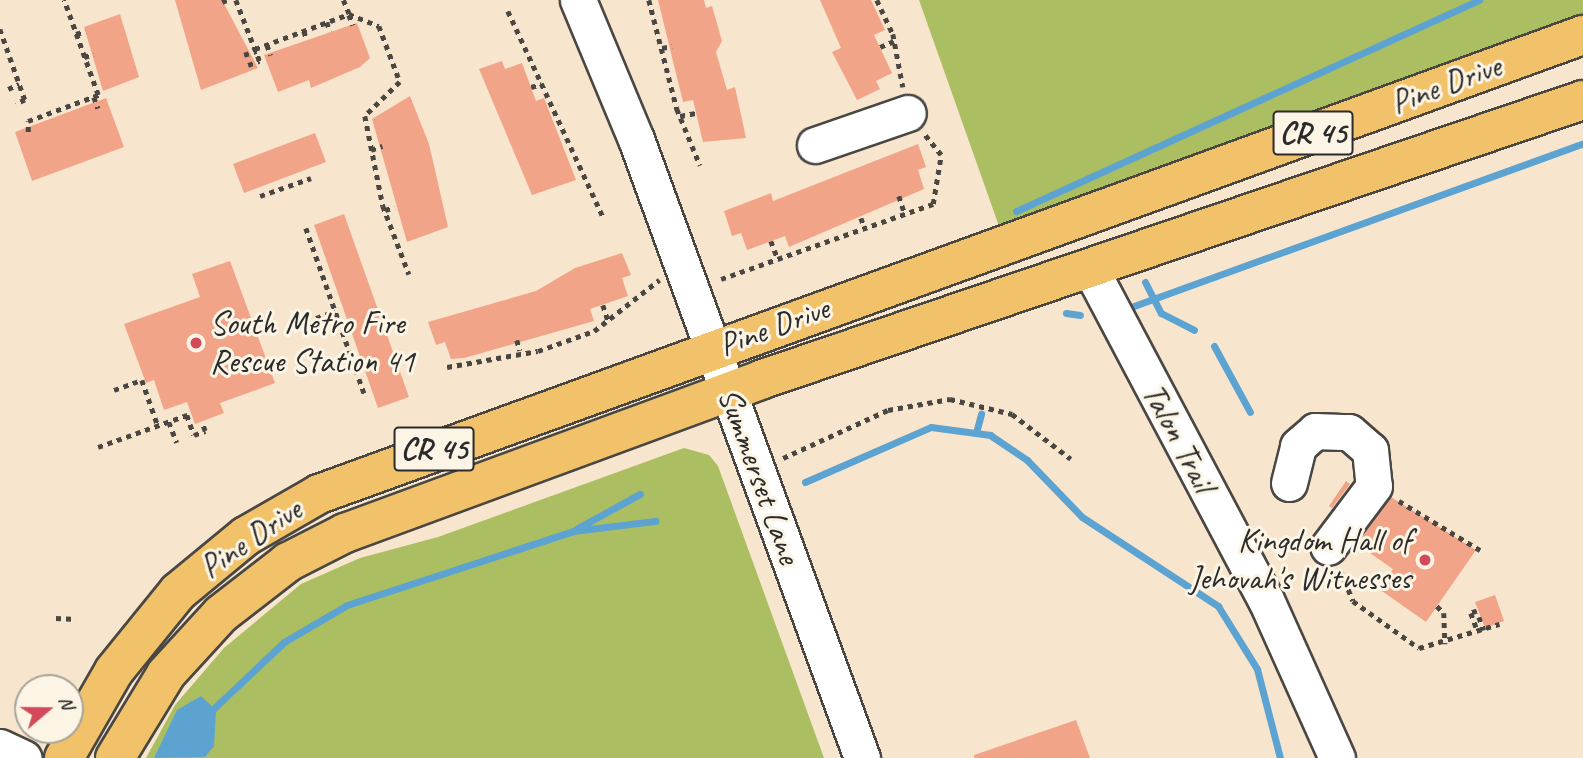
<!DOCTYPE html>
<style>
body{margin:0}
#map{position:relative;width:1583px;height:758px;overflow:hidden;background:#f7e6cd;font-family:Caveat,sans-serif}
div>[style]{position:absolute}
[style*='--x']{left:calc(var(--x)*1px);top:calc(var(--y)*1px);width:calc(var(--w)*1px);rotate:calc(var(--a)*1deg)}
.green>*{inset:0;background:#abbe62}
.water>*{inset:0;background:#5ca3d2}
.stream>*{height:7px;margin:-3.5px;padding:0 3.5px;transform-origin:3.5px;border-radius:3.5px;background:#5ca3d2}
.building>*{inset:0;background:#f2a489}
.path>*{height:4.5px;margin-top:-2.25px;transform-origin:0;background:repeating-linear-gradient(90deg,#4a4743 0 5px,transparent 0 10px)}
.roads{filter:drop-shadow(2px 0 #4a4743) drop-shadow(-2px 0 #4a4743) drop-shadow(0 2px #4a4743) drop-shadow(0 -2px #4a4743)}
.minor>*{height:35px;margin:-17.5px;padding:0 17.5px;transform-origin:17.5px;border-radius:17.5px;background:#fff}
.major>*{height:38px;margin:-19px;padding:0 19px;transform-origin:19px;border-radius:19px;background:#f2c26a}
.dots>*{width:19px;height:19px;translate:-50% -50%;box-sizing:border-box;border:4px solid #fcf5e5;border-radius:50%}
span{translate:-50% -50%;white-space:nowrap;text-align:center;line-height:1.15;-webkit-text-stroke:6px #fcf5e5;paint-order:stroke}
.shield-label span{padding:2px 5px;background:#fcf5e5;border:2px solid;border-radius:5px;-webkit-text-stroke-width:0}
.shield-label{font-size:32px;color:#2b2b2b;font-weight:700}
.street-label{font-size:33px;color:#2b2b2b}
.poi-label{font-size:33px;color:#2b2b2b}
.left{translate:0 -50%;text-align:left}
.right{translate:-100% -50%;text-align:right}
.north{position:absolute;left:14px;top:674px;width:70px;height:70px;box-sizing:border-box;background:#fcf5e5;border:2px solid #a8a49b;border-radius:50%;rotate:70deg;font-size:19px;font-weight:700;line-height:28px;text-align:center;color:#2b2b2b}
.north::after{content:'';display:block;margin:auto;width:24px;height:32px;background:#d1495b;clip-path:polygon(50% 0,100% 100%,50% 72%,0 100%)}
</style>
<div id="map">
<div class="green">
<i style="clip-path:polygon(919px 0,1583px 0,1583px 17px,1000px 229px)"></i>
<i style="clip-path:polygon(684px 448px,709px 455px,718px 466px,824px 758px,146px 758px,175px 705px,224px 648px,301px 584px,360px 558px,438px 537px)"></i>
</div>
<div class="water">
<i style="clip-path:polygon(201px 696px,216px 710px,214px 746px,205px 757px,154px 758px,177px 710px)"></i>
</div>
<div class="stream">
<i style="--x:1016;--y:211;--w:509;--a:-24.5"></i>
<i style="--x:1145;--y:282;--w:35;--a:63"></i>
<i style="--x:1161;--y:313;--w:37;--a:27"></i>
<i style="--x:1131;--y:307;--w:481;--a:-19.9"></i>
<i style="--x:1066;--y:313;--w:14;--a:8"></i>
<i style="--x:1214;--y:346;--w:75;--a:61.4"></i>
<i style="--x:977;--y:429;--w:16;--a:-75"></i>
<i style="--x:805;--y:482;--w:137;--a:-23.6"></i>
<i style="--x:931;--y:427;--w:60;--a:7.7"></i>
<i style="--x:990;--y:435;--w:45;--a:34"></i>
<i style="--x:1027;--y:460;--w:79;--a:46"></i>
<i style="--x:1082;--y:517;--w:163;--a:33.2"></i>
<i style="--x:1218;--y:606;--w:74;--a:58.2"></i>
<i style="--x:1257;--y:669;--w:92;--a:75.5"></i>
<i style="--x:576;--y:529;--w:73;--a:-28.7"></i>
<i style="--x:210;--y:712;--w:102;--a:-43.4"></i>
<i style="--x:284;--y:642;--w:73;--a:-30.4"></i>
<i style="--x:347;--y:605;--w:238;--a:-18.1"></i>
<i style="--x:573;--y:531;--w:83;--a:-7"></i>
</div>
<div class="building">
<i style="clip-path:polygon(175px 0,222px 0,258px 68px,201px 90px)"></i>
<i style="clip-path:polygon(658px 0,704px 0,706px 8px,712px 6px,722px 41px,716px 52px,727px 90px,735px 87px,746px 138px,703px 142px,693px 100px,683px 102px)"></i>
<i style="clip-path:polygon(820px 0,871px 0,885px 30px,874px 35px,892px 73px,876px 81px,880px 89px,857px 100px,832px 52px,841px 48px)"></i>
<i style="clip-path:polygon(120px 14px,139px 77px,103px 91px,84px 27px)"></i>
<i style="clip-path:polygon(357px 23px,370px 58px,360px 67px,311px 88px,309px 80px,278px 92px,264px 55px)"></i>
<i style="clip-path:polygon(502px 61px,505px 69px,522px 63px,536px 101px,544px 98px,576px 180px,532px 195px,479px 69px)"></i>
<i style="clip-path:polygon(410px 96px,429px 144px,448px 227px,407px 242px,372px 119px)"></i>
<i style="clip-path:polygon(106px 98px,124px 147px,32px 181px,15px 132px)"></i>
<i style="clip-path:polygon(315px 133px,326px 162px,244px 193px,233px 164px)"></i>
<i style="clip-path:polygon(918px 144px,926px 167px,918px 170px,924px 189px,789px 247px,785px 236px,747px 250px,741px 233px,732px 236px,724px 211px,771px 193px,773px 201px)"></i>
<i style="clip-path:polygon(344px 214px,409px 397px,378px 408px,314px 225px)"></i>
<i style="clip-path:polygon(622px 253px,631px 275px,622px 278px,628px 296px,590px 309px,594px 321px,464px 358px,451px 359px,445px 342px,436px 345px,428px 322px,536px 291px,575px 268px)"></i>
<i style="clip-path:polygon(230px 261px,275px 383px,220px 403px,224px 413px,195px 424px,187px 402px,164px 410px,154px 380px,146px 383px,124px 324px,200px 297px,192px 274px)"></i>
<i style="clip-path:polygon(1346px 481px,1350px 484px,1332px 508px,1329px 506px)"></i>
<i style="clip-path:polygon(1391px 497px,1476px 550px,1426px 622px,1379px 589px,1393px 569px,1357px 544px)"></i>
<i style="clip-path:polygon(1495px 595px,1504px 621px,1485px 628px,1475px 602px)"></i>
<i style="clip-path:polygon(1076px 720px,1090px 758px,974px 758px,974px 755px)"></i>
</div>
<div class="path">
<i style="--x:236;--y:0;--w:53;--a:68.8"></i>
<i style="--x:255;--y:49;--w:100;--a:-20.4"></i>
<i style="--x:349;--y:14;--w:15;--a:-113"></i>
<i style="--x:649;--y:0;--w:113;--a:75.6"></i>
<i style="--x:677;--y:109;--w:61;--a:67.7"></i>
<i style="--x:877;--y:0;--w:38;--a:65"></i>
<i style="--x:893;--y:34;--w:54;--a:79.3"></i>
<i style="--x:222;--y:2;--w:5;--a:-22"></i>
<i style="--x:508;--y:11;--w:229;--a:65.2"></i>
<i style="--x:349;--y:14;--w:32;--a:22"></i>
<i style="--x:379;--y:26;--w:60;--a:69.4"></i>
<i style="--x:400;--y:82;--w:49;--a:135.8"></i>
<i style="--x:365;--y:116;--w:92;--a:78.7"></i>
<i style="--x:383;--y:206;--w:73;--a:69.1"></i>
<i style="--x:349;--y:15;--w:11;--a:68"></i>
<i style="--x:327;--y:22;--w:10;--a:73"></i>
<i style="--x:0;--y:29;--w:75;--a:70.6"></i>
<i style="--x:25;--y:100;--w:10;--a:156"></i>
<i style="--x:304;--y:31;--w:6;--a:72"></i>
<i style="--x:76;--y:34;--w:10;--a:-17"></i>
<i style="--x:267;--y:45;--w:11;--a:68"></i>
<i style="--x:880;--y:47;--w:15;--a:-23"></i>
<i style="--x:662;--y:48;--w:10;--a:-11"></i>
<i style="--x:244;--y:55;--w:13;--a:-18"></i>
<i style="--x:84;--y:57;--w:10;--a:-17"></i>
<i style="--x:248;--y:65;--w:12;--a:-20"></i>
<i style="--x:259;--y:61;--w:13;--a:-108"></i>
<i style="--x:531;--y:87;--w:11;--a:-15"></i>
<i style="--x:8;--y:89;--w:12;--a:-24"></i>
<i style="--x:94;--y:97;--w:12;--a:70"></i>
<i style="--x:680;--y:116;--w:16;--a:-11"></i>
<i style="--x:28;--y:132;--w:11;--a:-90"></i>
<i style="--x:28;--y:121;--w:75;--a:-20.4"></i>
<i style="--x:98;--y:95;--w:101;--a:-109.7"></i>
<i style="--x:371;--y:150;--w:12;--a:-20"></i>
<i style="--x:260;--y:196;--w:54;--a:-19.4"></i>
<i style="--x:899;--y:196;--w:20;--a:72"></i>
<i style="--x:385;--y:210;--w:10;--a:-17"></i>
<i style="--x:861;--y:218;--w:11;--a:68"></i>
<i style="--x:306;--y:228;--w:178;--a:70.6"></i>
<i style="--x:771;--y:241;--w:19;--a:69"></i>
<i style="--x:721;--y:279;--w:225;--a:-19.5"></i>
<i style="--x:933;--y:204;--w:50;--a:-80.7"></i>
<i style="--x:941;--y:155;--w:26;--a:-129"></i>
<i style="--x:603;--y:305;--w:16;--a:72"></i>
<i style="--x:316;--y:318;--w:20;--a:-20"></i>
<i style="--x:517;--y:340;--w:11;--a:75"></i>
<i style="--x:447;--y:367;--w:92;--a:-10"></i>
<i style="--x:538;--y:351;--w:59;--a:-19.7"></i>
<i style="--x:594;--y:331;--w:83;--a:-38.1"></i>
<i style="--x:114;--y:390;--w:30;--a:-20"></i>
<i style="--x:142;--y:380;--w:49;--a:70.8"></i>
<i style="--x:169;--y:422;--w:22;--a:69"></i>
<i style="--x:98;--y:447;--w:95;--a:-19.8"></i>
<i style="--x:187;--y:415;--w:21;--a:71"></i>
<i style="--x:194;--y:435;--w:12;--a:-20"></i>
<i style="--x:205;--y:431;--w:9;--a:-111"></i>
<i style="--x:783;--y:458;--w:115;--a:-24.6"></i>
<i style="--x:888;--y:410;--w:63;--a:-10.1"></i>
<i style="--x:950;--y:399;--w:64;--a:13.6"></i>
<i style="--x:1012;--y:414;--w:74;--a:37.3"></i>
<i style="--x:1399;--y:501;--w:95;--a:31.2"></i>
<i style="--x:1341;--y:571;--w:32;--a:68"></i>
<i style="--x:1353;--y:601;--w:81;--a:35.5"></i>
<i style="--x:1419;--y:648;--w:84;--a:-16.7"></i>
<i style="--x:1437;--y:606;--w:10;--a:45"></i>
<i style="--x:1444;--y:613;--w:31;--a:88"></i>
<i style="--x:1477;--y:611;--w:6;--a:162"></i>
<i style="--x:1471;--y:613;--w:20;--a:70"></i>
<i style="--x:1479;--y:617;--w:14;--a:69"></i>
<i style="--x:56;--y:618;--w:20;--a:3"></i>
</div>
<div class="roads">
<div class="minor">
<i style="--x:578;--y:0;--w:151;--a:67.4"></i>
<i style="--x:636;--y:139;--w:659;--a:69.94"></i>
<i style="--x:815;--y:145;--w:98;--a:-19"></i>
<i style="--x:1091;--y:270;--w:374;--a:62.1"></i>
<i style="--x:1266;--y:600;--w:173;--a:65.8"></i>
<i style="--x:1289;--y:483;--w:38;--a:-76"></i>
<i style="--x:1298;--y:446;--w:23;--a:-41"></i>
<i style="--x:1315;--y:431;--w:34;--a:2"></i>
<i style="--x:1349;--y:432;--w:28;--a:41"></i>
<i style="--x:1370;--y:450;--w:36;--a:84"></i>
<i style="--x:1374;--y:486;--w:76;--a:127"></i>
<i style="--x:0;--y:747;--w:26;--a:25"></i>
</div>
<div class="major">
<i style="--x:64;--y:758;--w:100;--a:-60.1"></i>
<i style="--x:114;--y:671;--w:102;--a:-51"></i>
<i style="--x:178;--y:592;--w:88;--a:-39.5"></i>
<i style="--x:246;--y:536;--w:84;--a:-29.9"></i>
<i style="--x:319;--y:494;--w:1345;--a:-19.96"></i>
<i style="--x:115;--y:758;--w:98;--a:-58.7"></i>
<i style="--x:166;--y:674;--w:81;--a:-47.5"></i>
<i style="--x:221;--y:614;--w:85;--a:-37.8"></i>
<i style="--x:288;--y:562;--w:64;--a:-27"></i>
<i style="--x:345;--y:533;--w:445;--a:-20.2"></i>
<i style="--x:763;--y:379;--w:866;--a:-18.79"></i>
</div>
</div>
<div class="dots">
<i style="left:196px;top:343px;background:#d1495b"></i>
<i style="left:1425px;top:560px;background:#d1495b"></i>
</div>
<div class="shield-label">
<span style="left:1313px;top:133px">CR 45</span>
<span style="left:434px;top:449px">CR 45</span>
</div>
<div class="street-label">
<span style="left:1446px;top:85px;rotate:-20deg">Pine Drive</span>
<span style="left:774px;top:327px;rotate:-20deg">Pine Drive</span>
<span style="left:1178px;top:438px;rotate:62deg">Talon Trail</span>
<span style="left:759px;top:476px;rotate:70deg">Summerset Lane</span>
<span style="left:251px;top:539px;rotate:-34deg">Pine Drive</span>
</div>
<div class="poi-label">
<span class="left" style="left:210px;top:343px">South Metro Fire<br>Rescue Station 41</span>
<span class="right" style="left:1411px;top:560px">Kingdom Hall of<br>Jehovah's Witnesses</span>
</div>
<div class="north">N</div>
</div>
